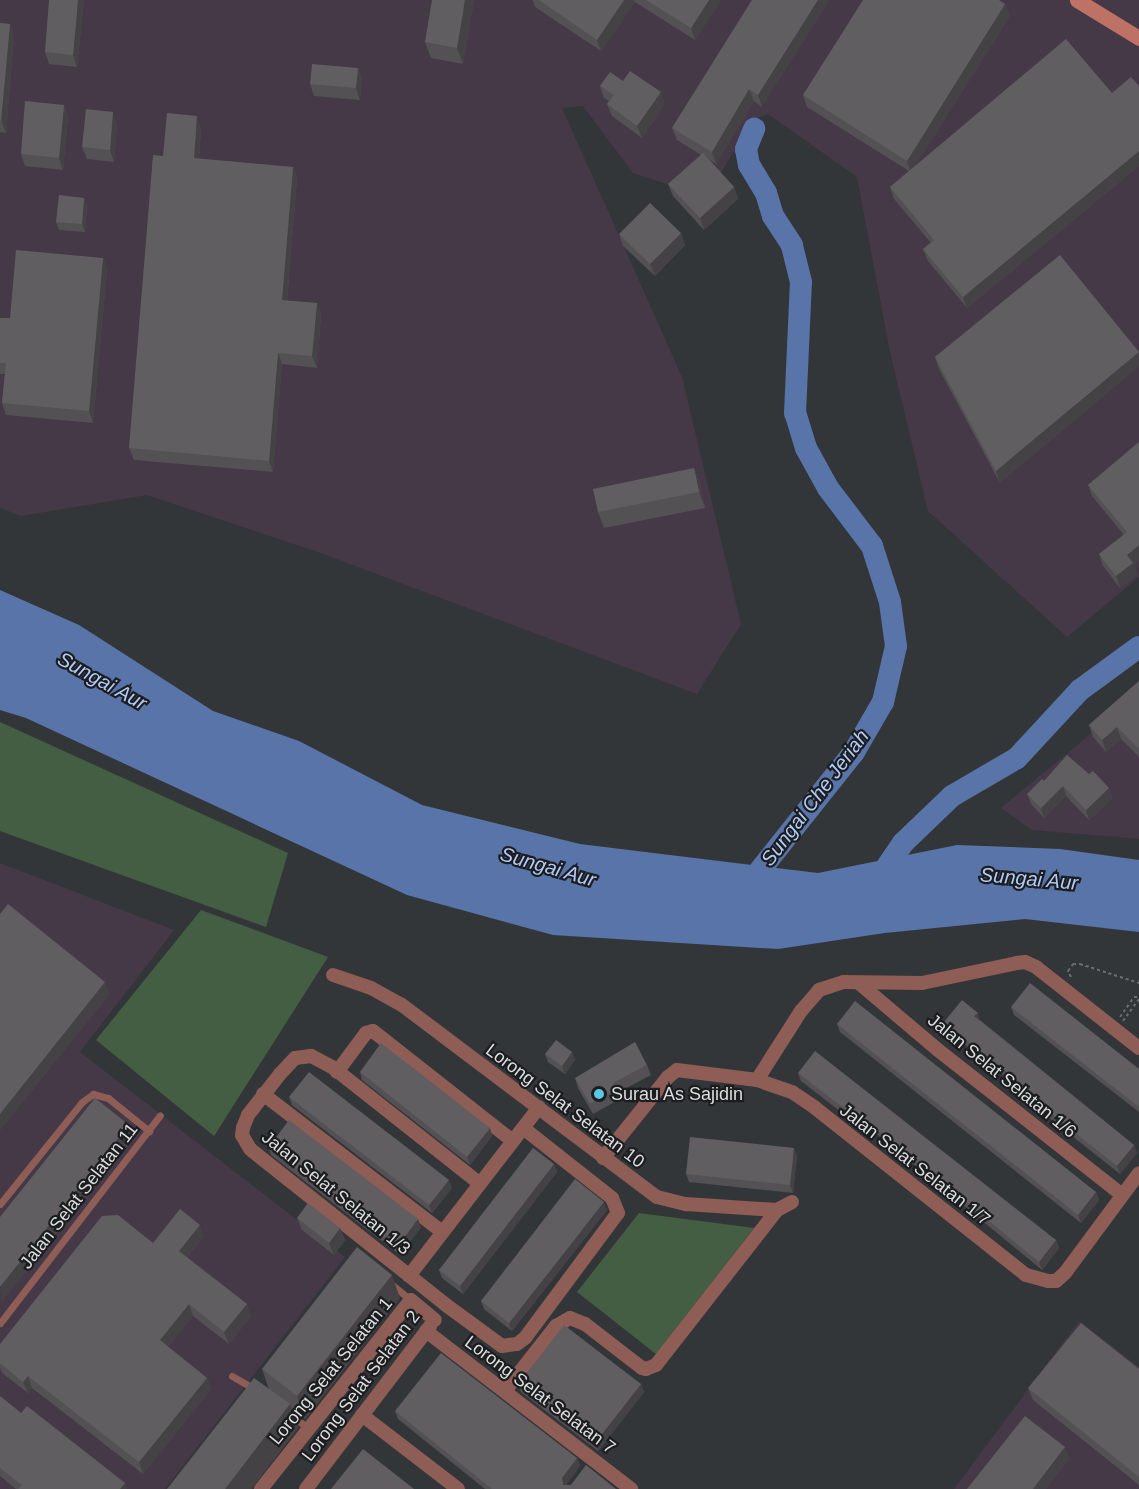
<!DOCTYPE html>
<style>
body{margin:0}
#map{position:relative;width:1139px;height:1489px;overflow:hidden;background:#333639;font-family:Helvetica,sans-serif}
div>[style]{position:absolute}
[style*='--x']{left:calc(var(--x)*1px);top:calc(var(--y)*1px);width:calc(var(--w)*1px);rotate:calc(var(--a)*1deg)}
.industrial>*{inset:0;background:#453847}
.green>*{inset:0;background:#435e43}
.water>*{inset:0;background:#5974a9}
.river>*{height:22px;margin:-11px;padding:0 11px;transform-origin:11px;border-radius:11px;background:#5974a9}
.path>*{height:2px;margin-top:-1px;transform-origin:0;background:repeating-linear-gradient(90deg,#696c6e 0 3px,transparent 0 6px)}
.lane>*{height:7px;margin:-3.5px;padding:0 3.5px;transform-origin:3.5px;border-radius:3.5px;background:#8e5d55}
.street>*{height:14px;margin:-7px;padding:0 7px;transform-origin:7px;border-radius:7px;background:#8e5d55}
.secondary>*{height:15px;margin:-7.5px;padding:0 7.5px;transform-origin:7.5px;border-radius:7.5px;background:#be7165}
.wall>*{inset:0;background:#535154}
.shaded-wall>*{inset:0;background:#444245}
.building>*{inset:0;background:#615e62}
.dots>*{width:16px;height:16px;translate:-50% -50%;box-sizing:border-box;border:3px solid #1c1d1f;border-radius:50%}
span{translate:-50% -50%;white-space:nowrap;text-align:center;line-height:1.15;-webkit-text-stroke:4.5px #1c1d1f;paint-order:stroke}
.street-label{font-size:18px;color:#dbdcde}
.poi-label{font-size:18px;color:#dbdcde}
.left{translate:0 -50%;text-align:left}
.water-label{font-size:20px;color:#b1caf8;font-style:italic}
</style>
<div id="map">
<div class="industrial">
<i style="clip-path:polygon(0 0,1139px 0,1139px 577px,1067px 637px,928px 511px,890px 352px,857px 177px,768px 114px,752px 120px,707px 197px,633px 173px,583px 106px,562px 108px,682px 377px,741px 624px,697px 694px,315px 551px,147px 495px,21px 516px,0 508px)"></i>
<i style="clip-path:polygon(1139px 694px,1139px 839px,1032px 830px,1001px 808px)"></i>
<i style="clip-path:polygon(0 863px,174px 930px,80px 1052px,345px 1257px,165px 1489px,0 1489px)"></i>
<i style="clip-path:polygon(1079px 1321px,1139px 1367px,1139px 1489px,954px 1489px)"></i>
</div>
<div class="green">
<i style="clip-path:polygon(0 722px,288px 853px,266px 927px,0 831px)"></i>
<i style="clip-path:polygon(201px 910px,328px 957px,214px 1136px,96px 1040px)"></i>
<i style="clip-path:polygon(639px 1213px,754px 1228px,656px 1354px,577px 1292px)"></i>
</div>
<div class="water">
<i style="clip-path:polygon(0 590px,79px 625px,213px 711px,299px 741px,422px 805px,580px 844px,818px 873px,957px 845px,1060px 849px,1139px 860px,1139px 932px,1025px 919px,885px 933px,778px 949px,553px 935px,407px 895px,26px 718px,0 710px)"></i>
</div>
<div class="river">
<i style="--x:875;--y:884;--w:50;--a:-55.7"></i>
<i style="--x:903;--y:843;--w:68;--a:-43.8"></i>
<i style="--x:952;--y:796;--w:75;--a:-30.3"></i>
<i style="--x:1017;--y:758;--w:93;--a:-47.2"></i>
<i style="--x:1080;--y:690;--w:73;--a:-36.1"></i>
<i style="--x:745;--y:889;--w:175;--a:-51.5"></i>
<i style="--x:854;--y:752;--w:58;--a:-59.9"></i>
<i style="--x:883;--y:702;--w:57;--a:-76.9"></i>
<i style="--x:896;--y:646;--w:44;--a:-97.8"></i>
<i style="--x:890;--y:602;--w:59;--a:-107.8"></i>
<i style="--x:872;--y:546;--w:73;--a:-127.2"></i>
<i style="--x:828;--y:488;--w:46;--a:-118.8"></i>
<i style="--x:806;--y:448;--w:37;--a:-107"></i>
<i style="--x:795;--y:413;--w:131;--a:-87.4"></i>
<i style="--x:801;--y:282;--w:38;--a:-104"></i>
<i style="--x:792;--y:245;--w:35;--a:-123"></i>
<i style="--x:773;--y:216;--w:24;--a:-107"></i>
<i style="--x:766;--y:193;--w:33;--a:-121"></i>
<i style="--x:749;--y:165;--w:16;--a:-101"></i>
<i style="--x:746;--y:149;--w:22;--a:-68"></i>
</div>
<div class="path">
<i style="--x:1071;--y:977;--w:7;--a:-117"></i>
<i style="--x:1068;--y:971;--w:9;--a:-54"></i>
<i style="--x:1073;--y:964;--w:7;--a:0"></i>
<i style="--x:1080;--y:964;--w:62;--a:17.9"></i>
<i style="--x:1120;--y:1017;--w:24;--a:-55"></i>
<i style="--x:1134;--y:997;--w:5;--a:0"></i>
<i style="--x:1123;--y:1021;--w:27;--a:-54"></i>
</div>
<div class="lane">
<i style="--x:0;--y:1204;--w:131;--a:-51.2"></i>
<i style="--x:82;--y:1102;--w:14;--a:-36"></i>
<i style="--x:93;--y:1094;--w:16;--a:15"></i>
<i style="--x:108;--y:1098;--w:53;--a:38.8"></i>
<i style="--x:391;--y:1284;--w:26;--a:39"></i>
<i style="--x:0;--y:1323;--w:262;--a:-52.4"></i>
<i style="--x:232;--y:1376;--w:28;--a:30"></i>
<i style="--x:289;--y:1414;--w:24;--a:36"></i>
</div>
<div class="street">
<i style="--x:333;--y:975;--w:40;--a:18.9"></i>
<i style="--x:371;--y:988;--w:35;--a:29"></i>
<i style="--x:402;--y:1005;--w:319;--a:37"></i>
<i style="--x:657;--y:1197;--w:30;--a:14"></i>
<i style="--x:686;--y:1204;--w:91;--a:3.8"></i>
<i style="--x:777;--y:1210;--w:17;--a:-28"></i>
<i style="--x:860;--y:984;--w:102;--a:40.2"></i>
<i style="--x:938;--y:1050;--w:234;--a:38.2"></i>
<i style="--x:337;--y:1072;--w:49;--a:-53.4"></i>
<i style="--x:366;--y:1033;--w:7;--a:-16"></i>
<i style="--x:373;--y:1031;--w:178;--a:38.2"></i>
<i style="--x:757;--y:1080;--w:82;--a:-57.5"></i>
<i style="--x:801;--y:1011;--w:28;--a:-49"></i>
<i style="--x:819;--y:990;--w:26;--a:-18"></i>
<i style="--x:844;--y:982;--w:78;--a:0.7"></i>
<i style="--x:922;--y:983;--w:97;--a:-11.9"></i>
<i style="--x:1017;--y:963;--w:8;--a:-7"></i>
<i style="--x:1025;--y:962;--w:12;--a:24"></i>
<i style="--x:1036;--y:967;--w:131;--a:38.2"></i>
<i style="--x:263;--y:1094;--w:225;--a:37.6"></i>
<i style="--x:603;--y:1158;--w:104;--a:-51.3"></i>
<i style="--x:668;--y:1077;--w:11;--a:-38"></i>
<i style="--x:677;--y:1070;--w:81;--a:7.1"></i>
<i style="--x:757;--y:1080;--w:37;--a:19"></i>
<i style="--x:792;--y:1092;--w:27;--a:34"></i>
<i style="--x:814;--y:1107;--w:270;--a:38.4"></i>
<i style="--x:1026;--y:1275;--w:23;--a:15"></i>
<i style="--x:1048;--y:1281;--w:8;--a:0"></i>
<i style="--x:1056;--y:1281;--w:12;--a:-42"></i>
<i style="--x:1065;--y:1273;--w:124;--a:-53.5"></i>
<i style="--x:479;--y:1183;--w:187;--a:-141.7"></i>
<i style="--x:332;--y:1067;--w:24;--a:-152"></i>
<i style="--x:311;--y:1056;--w:16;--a:173"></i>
<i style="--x:295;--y:1058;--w:22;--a:133"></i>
<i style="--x:280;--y:1074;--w:52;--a:128"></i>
<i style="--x:248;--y:1115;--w:14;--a:111"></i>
<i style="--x:243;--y:1128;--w:7;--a:98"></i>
<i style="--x:242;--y:1135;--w:16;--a:60"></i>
<i style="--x:250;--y:1149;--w:251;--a:38.5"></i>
<i style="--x:446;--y:1305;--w:69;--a:36.2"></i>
<i style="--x:502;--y:1346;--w:15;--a:-8"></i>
<i style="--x:517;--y:1344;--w:10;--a:-37"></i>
<i style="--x:525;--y:1338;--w:156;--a:-53.4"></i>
<i style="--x:618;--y:1213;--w:16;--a:-112"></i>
<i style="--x:612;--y:1198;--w:113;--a:-141.8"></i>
<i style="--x:409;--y:1276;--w:213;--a:-52.4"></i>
<i style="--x:426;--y:1331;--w:259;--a:37.6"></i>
<i style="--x:505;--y:1391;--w:83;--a:-51.9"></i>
<i style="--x:556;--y:1326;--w:16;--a:-30"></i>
<i style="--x:570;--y:1318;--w:16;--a:22"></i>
<i style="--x:585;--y:1324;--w:72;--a:37.7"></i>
<i style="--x:642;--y:1368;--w:4;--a:14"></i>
<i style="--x:646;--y:1369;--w:11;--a:-22"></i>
<i style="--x:656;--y:1365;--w:197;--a:-52"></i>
<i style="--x:362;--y:1415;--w:121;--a:37.6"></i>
<i style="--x:261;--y:1489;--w:241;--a:-51.6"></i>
<i style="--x:411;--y:1300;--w:31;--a:40"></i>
<i style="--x:306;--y:1489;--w:205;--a:-52.7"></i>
</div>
<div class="secondary">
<i style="--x:1077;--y:0;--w:73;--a:31.5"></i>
</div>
<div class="wall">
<i style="clip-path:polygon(84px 0,77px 67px,49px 64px,45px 52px)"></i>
<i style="clip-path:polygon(474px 0,463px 64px,431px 58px,425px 42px)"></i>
<i style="clip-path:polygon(533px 0,721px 0,695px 40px,635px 2px,601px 51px,535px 7px)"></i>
<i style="clip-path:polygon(752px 0,762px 107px,754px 101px,716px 164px,709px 159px,734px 187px,738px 199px,704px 230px,673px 196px,668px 184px,701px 155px,677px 140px,672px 128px)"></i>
<i style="clip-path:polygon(1005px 4px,1010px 16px,915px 166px,1112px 93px,1139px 86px,1139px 166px,967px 308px,928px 261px,923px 249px,931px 243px,894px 199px,890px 187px,909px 171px,807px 107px,803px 95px)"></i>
<i style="clip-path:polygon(0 23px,10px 24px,14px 36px,6px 133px,0 132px)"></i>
<i style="clip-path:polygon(358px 68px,362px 80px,360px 100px,314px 96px,310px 84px)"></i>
<i style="clip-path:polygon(623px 81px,665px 104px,642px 138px,612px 116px,607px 104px,609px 101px,604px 98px,600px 86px)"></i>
<i style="clip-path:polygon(64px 105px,68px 117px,63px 170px,25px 166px,21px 154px)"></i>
<i style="clip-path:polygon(117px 124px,114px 162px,87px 159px,82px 147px)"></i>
<i style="clip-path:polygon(201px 128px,199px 159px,293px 167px,297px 179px,287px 301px,317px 303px,321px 315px,317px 368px,282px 364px,273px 472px,134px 460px,129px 448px,163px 156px)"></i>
<i style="clip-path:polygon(84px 198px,87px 206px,85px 232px,59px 230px,56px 222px)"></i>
<i style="clip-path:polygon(681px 233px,685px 245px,655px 276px,623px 246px,619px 234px)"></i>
<i style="clip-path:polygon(1060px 255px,1000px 483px,939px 369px,935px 357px)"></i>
<i style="clip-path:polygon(103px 258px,107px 270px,93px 423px,6px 415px,2px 403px,5px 374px,0 374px,0 318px,10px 318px)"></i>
<i style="clip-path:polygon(1139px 442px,1139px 561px,1134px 565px,1137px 575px,1120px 588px,1103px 566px,1099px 554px,1124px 535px,1092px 496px,1088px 485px)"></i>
<i style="clip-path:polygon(694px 468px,700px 484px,705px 508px,604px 528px,598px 512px)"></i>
<i style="clip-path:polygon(1139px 681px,1139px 757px,1121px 739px,1106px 752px,1093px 737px,1089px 725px)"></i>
<i style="clip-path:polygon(1044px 781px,1113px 798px,1089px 820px,1066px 796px,1044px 818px,1031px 804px,1027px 794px)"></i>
<i style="clip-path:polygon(1011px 1007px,1139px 1069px,1139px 1112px,1014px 1015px)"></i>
<i style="clip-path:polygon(980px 1020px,1134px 1145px,1137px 1153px,1120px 1174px,1038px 1109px,1035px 1101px,947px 1030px,944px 1022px)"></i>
<i style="clip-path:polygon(837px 1024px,1096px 1192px,1099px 1200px,1081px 1223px,840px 1032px)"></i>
<i style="clip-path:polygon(572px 1052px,575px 1060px,565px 1074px,548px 1062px,545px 1054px)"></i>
<i style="clip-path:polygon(647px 1065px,651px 1075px,617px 1093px,620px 1099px,593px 1114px,578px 1088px,575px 1078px)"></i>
<i style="clip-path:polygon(360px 1072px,490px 1128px,492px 1136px,470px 1165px,362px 1080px)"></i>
<i style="clip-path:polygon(798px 1073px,1056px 1240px,1059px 1248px,1042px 1270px,867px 1126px,864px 1130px,801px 1081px)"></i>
<i style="clip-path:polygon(289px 1097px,452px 1188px,432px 1213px,292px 1105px)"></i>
<i style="clip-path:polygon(269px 1147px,421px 1227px,400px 1255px,271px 1155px)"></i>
<i style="clip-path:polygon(797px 1156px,793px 1193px,689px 1182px,686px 1174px)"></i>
<i style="clip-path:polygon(554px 1164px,557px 1172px,463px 1294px,442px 1278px,439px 1270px)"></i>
<i style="clip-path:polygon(607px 1210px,512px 1331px,484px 1309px,481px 1301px)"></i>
<i style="clip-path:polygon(297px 1218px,340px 1228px,345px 1240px,334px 1255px,302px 1230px)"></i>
<i style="clip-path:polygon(204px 1237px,187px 1257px,251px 1316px,229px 1344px,193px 1316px,168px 1347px,207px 1378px,211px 1389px,143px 1474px,32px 1388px,28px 1393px,2px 1373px,0 1367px,0 1344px,153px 1243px)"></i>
<i style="clip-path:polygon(400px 1298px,305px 1419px,291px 1408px,298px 1428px,251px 1489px,167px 1489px,269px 1389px,262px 1369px)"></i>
<i style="clip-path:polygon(1139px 1369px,1139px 1485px,1033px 1400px,1028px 1388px)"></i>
<i style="clip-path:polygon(518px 1384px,641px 1384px,644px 1392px,598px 1451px,521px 1392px)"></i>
<i style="clip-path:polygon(0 1396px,21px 1413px,125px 1483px,127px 1489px,16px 1489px,0 1476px)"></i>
<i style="clip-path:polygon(395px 1411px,577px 1458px,580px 1466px,566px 1485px,616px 1489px,485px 1489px,398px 1419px)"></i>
</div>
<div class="shaded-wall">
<i style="clip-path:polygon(78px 0,84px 0,77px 67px,73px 55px)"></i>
<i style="clip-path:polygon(465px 0,474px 0,463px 64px,457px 48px)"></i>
<i style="clip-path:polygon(624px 0,634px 0,635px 2px,601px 51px,597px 40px)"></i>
<i style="clip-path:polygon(709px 0,721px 0,695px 40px,691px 28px)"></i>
<i style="clip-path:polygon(818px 0,830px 0,762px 107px,758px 95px)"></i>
<i style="clip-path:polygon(1005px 4px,1010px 16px,911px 173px,907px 161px)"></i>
<i style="clip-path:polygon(10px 24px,14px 36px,6px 133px,1px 121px)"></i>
<i style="clip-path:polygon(358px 68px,362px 80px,360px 100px,356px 88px)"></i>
<i style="clip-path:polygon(749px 89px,754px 101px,716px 164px,712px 152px)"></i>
<i style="clip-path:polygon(661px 92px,665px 104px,642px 138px,637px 126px)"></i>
<i style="clip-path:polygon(64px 105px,68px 117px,63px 170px,59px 158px)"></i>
<i style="clip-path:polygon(113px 112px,117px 124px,114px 162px,110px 150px)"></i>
<i style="clip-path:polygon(197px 116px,201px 128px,198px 170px,194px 158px)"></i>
<i style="clip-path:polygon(1139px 151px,1139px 166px,967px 308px,963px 297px)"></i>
<i style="clip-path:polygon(293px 167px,297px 179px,286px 312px,282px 300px)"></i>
<i style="clip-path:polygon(734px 187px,738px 199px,704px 230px,700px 218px)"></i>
<i style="clip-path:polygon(84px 198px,87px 206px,85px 232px,82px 224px)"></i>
<i style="clip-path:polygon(681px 233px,685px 245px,655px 276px,650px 264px)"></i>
<i style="clip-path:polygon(103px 258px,107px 270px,93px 423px,89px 411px)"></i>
<i style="clip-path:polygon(317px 303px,321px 315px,317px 368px,312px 356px)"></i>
<i style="clip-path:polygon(1139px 352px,1139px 367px,1000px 483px,996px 471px)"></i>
<i style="clip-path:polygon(278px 353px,282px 364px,273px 472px,269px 461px)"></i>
<i style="clip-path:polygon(694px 468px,700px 484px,705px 508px,699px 492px)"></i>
<i style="clip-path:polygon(1139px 545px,1139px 561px,1134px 565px,1137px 575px,1120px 588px,1116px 576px,1127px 555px)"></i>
<i style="clip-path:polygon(1117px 727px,1121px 739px,1106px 752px,1102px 740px)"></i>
<i style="clip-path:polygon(1063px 786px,1066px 796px,1044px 818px,1041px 808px)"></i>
<i style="clip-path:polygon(1109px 788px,1113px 798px,1089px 820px,1086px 810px)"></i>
<i style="clip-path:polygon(105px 982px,110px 994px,0 1131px,0 1114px)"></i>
<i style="clip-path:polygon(978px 1013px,980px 1020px,977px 1024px,974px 1016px)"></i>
<i style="clip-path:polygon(572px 1052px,575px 1060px,565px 1074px,562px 1066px)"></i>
<i style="clip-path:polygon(864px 1119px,867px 1126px,864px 1130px,862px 1122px)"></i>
<i style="clip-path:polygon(129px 1125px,134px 1137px,1px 1303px,0 1287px)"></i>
<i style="clip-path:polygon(490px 1128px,492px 1136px,470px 1165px,467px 1157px)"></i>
<i style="clip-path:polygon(1134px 1145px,1137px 1153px,1120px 1174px,1117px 1166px)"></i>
<i style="clip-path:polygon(794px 1148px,797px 1156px,793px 1193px,790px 1185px)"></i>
<i style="clip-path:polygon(554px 1164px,557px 1172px,463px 1294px,460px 1286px)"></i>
<i style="clip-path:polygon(449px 1180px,452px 1188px,432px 1213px,429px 1205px)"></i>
<i style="clip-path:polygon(1096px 1192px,1099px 1200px,1081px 1223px,1078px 1215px)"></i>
<i style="clip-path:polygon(604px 1202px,607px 1210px,512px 1331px,509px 1323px)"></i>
<i style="clip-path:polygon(418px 1219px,421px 1227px,400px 1255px,397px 1247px)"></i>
<i style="clip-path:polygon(200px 1225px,204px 1237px,183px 1262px,179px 1251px)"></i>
<i style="clip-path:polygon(340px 1228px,345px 1240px,334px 1255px,329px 1243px)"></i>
<i style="clip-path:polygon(1056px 1240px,1059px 1248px,1042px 1270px,1039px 1262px)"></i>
<i style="clip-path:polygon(392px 1275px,400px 1298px,305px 1419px,297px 1396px)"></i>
<i style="clip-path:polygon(189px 1304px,193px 1316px,164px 1352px,160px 1340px)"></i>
<i style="clip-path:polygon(247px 1304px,251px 1316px,229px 1344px,224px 1332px)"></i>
<i style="clip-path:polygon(28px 1376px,32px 1388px,28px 1393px,23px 1382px)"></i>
<i style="clip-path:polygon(207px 1378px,211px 1389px,143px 1474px,139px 1462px)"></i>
<i style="clip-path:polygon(641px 1384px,644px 1392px,598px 1451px,595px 1443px)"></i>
<i style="clip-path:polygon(290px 1404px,298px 1428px,251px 1489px,225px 1489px)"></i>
<i style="clip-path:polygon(1065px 1447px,1070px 1459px,1046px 1489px,1033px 1489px)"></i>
<i style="clip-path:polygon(577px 1458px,580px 1466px,565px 1486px,563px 1485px,562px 1478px)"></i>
<i style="clip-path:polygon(125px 1483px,127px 1489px,120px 1489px)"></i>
</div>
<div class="building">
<i style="clip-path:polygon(49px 0,78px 0,73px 55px,45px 52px)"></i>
<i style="clip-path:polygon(432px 0,465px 0,457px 48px,425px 42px)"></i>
<i style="clip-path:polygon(539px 0,624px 0,597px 40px)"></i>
<i style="clip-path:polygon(646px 0,709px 0,691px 28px)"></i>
<i style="clip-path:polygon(752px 0,818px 0,758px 95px,749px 89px,712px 152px,672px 128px)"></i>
<i style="clip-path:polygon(863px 0,999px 0,1005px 4px,907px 161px,803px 95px)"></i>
<i style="clip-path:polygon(0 23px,10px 24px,1px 121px,0 121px)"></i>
<i style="clip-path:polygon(1066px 39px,1112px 93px,1131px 77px,1139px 86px,1139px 151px,963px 297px,923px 249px,934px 240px,890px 187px)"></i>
<i style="clip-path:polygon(312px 64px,358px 68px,356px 88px,310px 84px)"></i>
<i style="clip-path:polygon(630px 71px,661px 92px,637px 126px,607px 104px,614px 95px,600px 86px,610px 72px,623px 81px)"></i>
<i style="clip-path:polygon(25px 101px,64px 105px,59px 158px,21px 154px)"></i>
<i style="clip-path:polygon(86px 109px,113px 112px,110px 150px,82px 147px)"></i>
<i style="clip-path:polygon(167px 113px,197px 116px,194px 158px,293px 167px,282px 300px,317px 303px,312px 356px,278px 353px,269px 461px,129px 448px,153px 155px,163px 156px)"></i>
<i style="clip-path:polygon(703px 153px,734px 187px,700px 218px,668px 184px)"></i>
<i style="clip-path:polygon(59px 195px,84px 198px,82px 224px,56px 222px)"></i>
<i style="clip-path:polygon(650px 203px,681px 233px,650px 264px,619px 234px)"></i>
<i style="clip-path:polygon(16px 250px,103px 258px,89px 411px,2px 403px,6px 363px,0 363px,0 318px,10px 318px)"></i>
<i style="clip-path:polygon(1060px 255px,1139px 352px,996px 471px,935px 357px)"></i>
<i style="clip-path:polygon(1139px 442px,1139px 545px,1127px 555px,1133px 563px,1116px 576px,1099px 554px,1127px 532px,1088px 485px)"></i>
<i style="clip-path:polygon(694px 468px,699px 492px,598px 512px,593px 489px)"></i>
<i style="clip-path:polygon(1139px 681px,1139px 749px,1117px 727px,1102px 740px,1089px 725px)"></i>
<i style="clip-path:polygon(1067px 755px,1089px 774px,1093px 771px,1109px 788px,1086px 810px,1063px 786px,1041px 808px,1027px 794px,1042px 779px,1044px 781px)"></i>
<i style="clip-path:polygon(8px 904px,105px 982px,0 1114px,0 914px)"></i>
<i style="clip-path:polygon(1030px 983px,1139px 1069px,1139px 1107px,1011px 1007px)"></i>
<i style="clip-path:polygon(962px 1000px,978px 1013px,974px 1016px,1134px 1145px,1117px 1166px,1035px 1101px,1038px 1097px,944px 1022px)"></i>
<i style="clip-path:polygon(855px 1001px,1096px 1192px,1078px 1215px,837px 1024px)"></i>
<i style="clip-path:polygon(556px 1040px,572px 1052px,562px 1066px,545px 1054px)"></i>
<i style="clip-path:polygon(635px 1042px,647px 1065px,613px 1083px,616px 1089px,590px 1104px,575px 1078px)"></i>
<i style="clip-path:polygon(381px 1043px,490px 1128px,467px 1157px,360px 1072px)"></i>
<i style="clip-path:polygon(815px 1051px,1056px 1240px,1039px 1262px,864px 1119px,862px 1122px,798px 1073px)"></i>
<i style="clip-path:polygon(309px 1072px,449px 1180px,429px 1205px,289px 1097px)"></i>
<i style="clip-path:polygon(95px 1098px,129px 1125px,0 1287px,0 1217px)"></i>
<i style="clip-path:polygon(289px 1120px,418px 1219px,397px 1247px,269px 1147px)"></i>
<i style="clip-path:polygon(690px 1137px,794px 1148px,790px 1185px,686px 1174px)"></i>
<i style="clip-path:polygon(533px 1148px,554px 1164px,460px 1286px,439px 1270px)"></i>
<i style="clip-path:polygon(575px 1179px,604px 1202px,509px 1323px,481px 1301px)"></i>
<i style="clip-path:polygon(308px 1203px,340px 1228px,329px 1243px,297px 1218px)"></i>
<i style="clip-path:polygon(180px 1209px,200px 1225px,179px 1251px,247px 1304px,224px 1332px,189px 1304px,160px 1340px,207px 1378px,139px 1462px,28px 1376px,23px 1382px,0 1363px,0 1344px,102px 1216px,118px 1215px,153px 1243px)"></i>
<i style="clip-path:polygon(357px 1247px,392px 1275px,297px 1396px,262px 1369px)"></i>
<i style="clip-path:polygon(1081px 1323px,1139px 1369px,1139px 1477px,1028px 1388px)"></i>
<i style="clip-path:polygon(564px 1325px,641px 1384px,595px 1443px,518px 1384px)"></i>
<i style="clip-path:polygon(441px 1353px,577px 1458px,562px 1478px,563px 1485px,571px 1485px,586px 1465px,616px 1489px,492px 1489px,395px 1411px)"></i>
<i style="clip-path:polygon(254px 1378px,290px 1404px,225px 1489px,167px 1489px)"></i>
<i style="clip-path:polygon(0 1396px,21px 1413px,27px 1406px,125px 1483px,120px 1489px,18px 1489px,22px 1485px,0 1468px)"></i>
<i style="clip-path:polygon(1025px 1416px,1065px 1447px,1033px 1489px,967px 1489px)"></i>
<i style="clip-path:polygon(363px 1449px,414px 1489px,331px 1489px)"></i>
</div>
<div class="dots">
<i style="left:599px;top:1094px;background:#57c9e3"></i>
</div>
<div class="street-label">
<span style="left:1002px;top:1076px;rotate:39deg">Jalan Selat Selatan 1/6</span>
<span style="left:565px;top:1106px;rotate:37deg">Lorong Selat Selatan 10</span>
<span style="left:915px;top:1165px;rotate:38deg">Jalan Selat Selatan 1/7</span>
<span style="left:336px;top:1193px;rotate:39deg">Jalan Selat Selatan 1/3</span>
<span style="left:79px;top:1196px;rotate:-52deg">Jalan Selat Selatan 11</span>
<span style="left:331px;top:1371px;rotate:-51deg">Lorong Selat Selatan 1</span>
<span style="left:361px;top:1386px;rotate:-53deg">Lorong Selat Selatan 2</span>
<span style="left:540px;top:1395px;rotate:37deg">Lorong Selat Selatan 7</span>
</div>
<div class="poi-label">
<span class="left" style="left:611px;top:1094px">Surau As Sajidin</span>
</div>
<div class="water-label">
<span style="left:102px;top:681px;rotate:29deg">Sungai Aur</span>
<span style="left:815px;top:798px;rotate:-53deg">Sungai Che Jeriah</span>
<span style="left:548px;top:867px;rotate:16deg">Sungai Aur</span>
<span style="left:1029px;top:879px;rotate:5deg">Sungai Aur</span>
</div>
</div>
